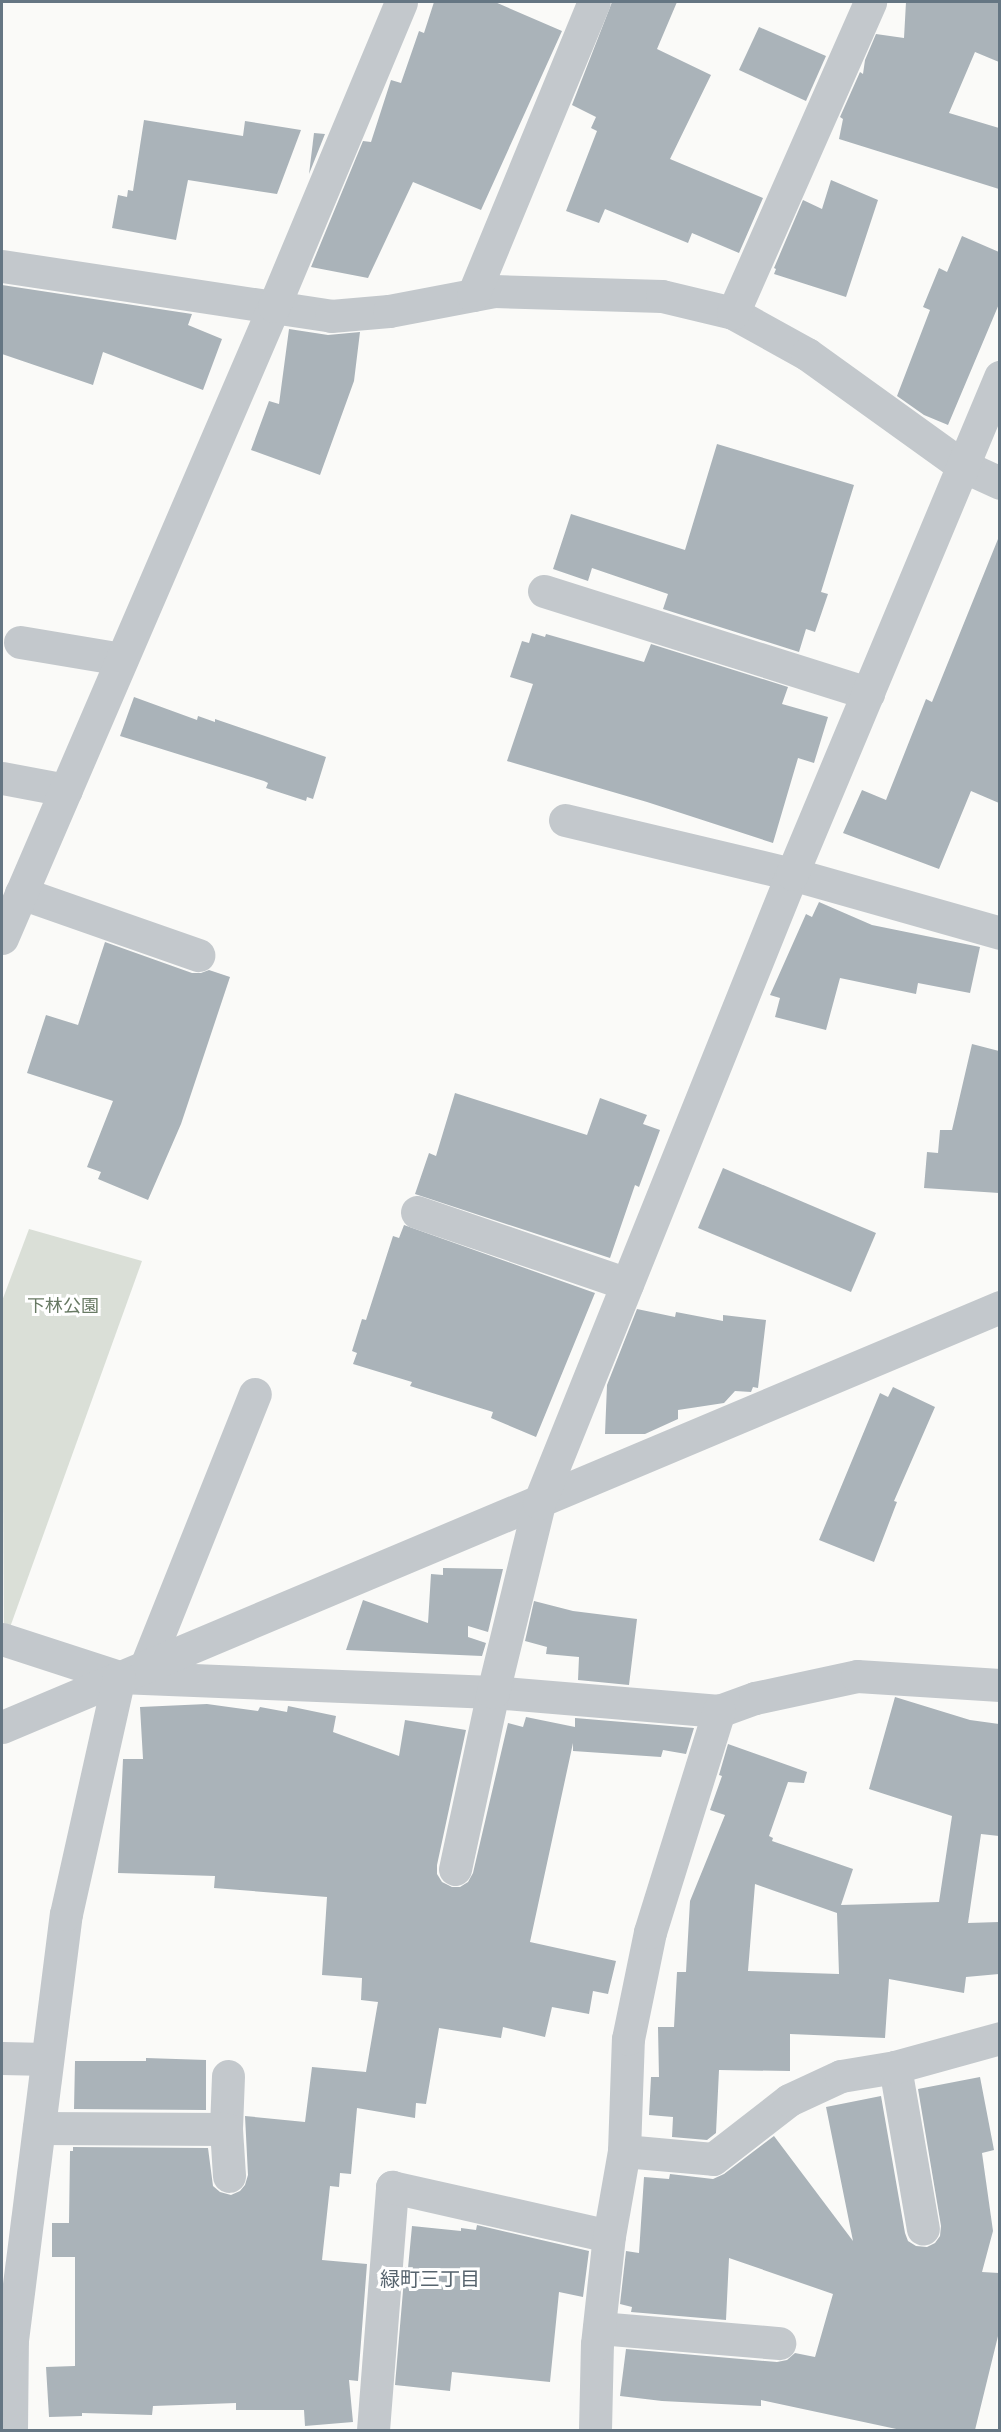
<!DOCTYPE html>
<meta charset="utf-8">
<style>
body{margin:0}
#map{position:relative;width:1001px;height:2432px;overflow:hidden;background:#fafaf8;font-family:"Space Grotesk","Noto Sans JP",sans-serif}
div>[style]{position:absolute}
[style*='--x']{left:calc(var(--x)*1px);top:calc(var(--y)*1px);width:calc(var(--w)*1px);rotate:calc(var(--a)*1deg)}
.green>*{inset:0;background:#dadfd7}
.building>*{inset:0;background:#aab3b9}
.minor>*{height:33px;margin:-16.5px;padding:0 16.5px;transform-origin:16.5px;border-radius:16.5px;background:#c3c8cc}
span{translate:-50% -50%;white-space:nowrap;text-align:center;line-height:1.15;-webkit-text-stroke:6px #fff;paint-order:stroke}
.park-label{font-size:18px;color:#687a64}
.neighbourhood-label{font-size:20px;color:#57646e}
.frame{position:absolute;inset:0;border:3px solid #657683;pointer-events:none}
</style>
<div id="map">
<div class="green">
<i style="clip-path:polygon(29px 1229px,142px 1261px,4px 1644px,2px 1301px)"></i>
</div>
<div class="building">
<i style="clip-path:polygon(434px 2px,495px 2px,562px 31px,481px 210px,413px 182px,368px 278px,311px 267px,363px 141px,371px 142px,391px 80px,401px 83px,419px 31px,424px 33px)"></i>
<i style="clip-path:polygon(612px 2px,677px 2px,657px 49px,711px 75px,670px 159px,763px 198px,739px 253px,692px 233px,688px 243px,605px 209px,599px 223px,566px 211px,597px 131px,591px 128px,596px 117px,572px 105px)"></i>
<i style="clip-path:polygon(906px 2px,999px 2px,999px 62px,975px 52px,949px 113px,999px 128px,999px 189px,839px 139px,843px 119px,840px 117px,860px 72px,863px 74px,865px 60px,876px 34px,904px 38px)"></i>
<i style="clip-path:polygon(759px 27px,826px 56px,806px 101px,739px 70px)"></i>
<i style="clip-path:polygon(144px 120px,243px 136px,245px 121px,301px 130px,277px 194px,188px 180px,176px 240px,112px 228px,118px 195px,127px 197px,128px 190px,133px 191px)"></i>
<i style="clip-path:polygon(314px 133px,325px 134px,309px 174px)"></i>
<i style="clip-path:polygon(831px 180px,878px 200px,846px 297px,774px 274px,776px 269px,774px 268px,803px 200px,822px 209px)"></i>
<i style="clip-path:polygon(962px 236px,999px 252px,999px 304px,948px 425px,924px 415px,897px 396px,930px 310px,923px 307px,939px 268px,947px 272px)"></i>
<i style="clip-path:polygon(2px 285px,192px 314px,188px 325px,222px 339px,203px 390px,103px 352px,93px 385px,2px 354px)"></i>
<i style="clip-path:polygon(289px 329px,328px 335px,360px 332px,354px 381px,320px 475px,251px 450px,269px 401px,279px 404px)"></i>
<i style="clip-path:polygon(717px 444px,854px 485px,821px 592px,828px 594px,815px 632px,806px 629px,799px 652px,663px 609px,668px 594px,592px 568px,588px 581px,553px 569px,571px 514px,685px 550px)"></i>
<i style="clip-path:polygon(998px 539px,999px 803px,971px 791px,939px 869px,843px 833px,862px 790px,886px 800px,926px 699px,932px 702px)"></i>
<i style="clip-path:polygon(532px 633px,545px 637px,546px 634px,644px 662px,651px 644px,788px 687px,782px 704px,828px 717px,814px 763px,798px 758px,773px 843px,647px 802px,507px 761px,533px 684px,510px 677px,522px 641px,529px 643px)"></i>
<i style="clip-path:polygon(134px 697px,197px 720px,198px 716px,215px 722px,215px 719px,326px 757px,313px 799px,307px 797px,306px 801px,266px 788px,268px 783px,264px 781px,120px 736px)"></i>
<i style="clip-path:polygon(819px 902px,872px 925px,980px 947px,970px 993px,918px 983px,916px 994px,840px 978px,826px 1030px,775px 1017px,780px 998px,770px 995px,806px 914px,812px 917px)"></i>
<i style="clip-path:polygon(105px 942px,192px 973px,201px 973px,209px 970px,230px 977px,181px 1124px,148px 1200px,98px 1179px,101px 1172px,87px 1167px,113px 1101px,27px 1073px,46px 1015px,78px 1025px)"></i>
<i style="clip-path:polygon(972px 1044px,999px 1051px,999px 1193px,924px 1188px,927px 1152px,938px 1153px,940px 1130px,952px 1130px)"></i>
<i style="clip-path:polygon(455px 1093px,587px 1135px,600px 1098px,647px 1115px,643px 1124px,660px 1130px,639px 1187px,635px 1185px,610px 1258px,415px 1194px,429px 1153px,436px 1156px)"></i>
<i style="clip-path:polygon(723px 1168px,876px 1233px,851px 1292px,698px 1228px)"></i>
<i style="clip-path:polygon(404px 1225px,595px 1293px,536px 1437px,491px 1418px,493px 1412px,410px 1386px,412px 1382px,353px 1364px,357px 1353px,352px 1351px,362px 1319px,366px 1320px,393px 1236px,399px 1238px)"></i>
<i style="clip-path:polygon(637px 1309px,675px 1317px,676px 1312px,723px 1321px,723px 1315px,766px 1320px,758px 1388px,753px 1387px,751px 1392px,735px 1391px,724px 1403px,678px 1410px,678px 1419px,645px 1434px,605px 1434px,607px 1385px)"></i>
<i style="clip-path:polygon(893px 1387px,935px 1407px,894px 1501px,897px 1502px,874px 1562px,819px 1540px,880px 1393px,888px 1397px)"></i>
<i style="clip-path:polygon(443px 1568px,503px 1569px,488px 1632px,468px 1626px,468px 1637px,486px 1643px,482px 1656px,346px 1650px,363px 1600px,428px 1623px,431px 1574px,443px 1575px)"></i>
<i style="clip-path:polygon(534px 1601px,573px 1611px,637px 1619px,629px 1685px,578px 1680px,579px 1657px,546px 1654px,547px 1647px,525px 1641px)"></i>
<i style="clip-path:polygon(evenodd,895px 1697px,970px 1720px,999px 1724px,999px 1836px,981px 1834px,968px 1923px,999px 1922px,999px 1974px,966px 1977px,964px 1993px,889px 1979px,885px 2038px,790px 2034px,790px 2071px,719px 2070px,716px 2133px,707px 2140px,672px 2137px,673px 2117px,649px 2115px,651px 2077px,659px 2077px,658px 2027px,674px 2027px,677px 1972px,686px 1972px,690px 1901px,725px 1815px,710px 1810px,722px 1776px,719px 1775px,728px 1744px,807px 1772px,804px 1783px,788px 1782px,769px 1836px,773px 1838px,772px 1841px,853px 1869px,841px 1905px,939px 1902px,952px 1816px,869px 1789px,895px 1697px,755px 1884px,837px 1913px,839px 1974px,748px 1971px,755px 1884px)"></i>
<i style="clip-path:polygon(207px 1704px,258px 1711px,260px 1707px,287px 1712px,288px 1706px,336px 1716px,333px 1732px,399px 1756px,405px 1720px,466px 1730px,437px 1865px,437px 1874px,442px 1882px,452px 1887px,460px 1887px,468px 1882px,473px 1873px,508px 1723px,523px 1727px,526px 1717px,575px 1727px,575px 1718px,694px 1728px,686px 1754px,663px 1750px,661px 1757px,573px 1751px,573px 1743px,530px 1942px,616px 1961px,608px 1994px,593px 1991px,589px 2014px,552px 2007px,545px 2037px,503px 2027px,501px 2038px,439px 2028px,426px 2104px,416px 2103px,415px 2118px,357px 2108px,351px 2174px,340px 2173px,339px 2187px,330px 2186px,322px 2260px,367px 2264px,358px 2381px,349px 2380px,353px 2422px,305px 2426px,304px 2410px,236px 2410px,236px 2403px,153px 2406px,152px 2415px,82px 2413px,82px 2416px,49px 2417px,46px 2367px,75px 2366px,75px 2257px,52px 2257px,52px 2223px,69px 2223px,70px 2151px,73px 2151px,73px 2147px,208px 2148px,213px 2186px,220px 2192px,231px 2195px,240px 2191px,245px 2185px,248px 2175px,245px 2116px,305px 2122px,312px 2067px,366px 2072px,378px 2002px,361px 2000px,362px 1978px,322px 1975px,327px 1897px,214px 1888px,215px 1876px,118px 1873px,123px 1759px,143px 1759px,140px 1707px)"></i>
<i style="clip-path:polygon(146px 2058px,206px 2060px,206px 2110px,74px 2109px,75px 2061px,146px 2061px)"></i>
<i style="clip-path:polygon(980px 2077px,994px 2150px,982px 2153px,993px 2231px,982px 2272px,999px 2273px,999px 2332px,975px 2430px,901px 2430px,761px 2400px,761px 2406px,662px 2401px,620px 2396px,626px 2349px,777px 2362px,787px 2360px,795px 2353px,815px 2357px,833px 2294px,729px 2258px,726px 2320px,631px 2312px,632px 2307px,620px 2304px,626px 2251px,639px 2253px,644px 2177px,669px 2179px,670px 2174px,713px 2179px,724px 2174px,774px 2136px,853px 2241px,826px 2107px,881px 2096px,905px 2233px,908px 2241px,916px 2246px,927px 2247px,935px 2243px,940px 2236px,941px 2226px,918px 2089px)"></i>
<i style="clip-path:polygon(477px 2225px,589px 2251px,583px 2297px,559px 2292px,550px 2382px,452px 2372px,450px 2391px,395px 2385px,405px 2267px,408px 2268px,412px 2226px,461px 2231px,461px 2228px,476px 2230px)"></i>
</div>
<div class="minor">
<i style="--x:2;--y:266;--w:333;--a:8.6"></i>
<i style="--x:331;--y:316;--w:58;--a:-4.9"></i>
<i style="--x:389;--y:311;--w:107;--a:-10.8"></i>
<i style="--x:494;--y:291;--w:168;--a:1.7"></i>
<i style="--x:662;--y:296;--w:73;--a:13.5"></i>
<i style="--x:733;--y:313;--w:85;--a:29"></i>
<i style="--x:807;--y:354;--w:192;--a:35.7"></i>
<i style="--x:963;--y:466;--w:41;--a:24.7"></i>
<i style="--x:473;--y:295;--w:317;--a:-67.6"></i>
<i style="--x:733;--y:313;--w:340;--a:-66.2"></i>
<i style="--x:544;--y:591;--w:340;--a:17.5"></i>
<i style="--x:20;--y:642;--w:103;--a:9.5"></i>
<i style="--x:2;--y:778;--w:65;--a:10.6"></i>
<i style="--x:565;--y:820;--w:233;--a:13.4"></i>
<i style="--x:792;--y:874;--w:216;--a:15.8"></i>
<i style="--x:21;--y:893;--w:188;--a:19.3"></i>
<i style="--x:2;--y:938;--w:688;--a:-66.71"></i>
<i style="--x:274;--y:306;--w:329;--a:-67.3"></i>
<i style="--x:417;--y:1212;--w:222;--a:18.9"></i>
<i style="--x:2;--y:1639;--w:123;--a:18"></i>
<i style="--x:119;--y:1677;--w:374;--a:2.3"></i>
<i style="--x:493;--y:1692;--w:227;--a:4.8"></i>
<i style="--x:719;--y:1711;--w:38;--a:-20"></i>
<i style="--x:755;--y:1698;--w:104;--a:-12.2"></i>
<i style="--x:857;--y:1676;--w:143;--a:3.6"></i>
<i style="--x:146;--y:1666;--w:293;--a:-68.2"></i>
<i style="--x:2;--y:1727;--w:1083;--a:-22.82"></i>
<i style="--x:455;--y:1869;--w:181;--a:-77.9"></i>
<i style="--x:493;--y:1692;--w:195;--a:-76.3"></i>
<i style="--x:539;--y:1503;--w:678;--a:-68.09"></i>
<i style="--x:792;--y:874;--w:539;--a:-67.29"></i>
<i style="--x:2;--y:2058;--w:45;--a:1.3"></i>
<i style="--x:895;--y:2067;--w:164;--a:80.2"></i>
<i style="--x:228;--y:2076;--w:53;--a:92.2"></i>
<i style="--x:226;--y:2129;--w:47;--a:86.3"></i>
<i style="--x:39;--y:2128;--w:187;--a:0.3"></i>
<i style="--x:624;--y:2151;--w:89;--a:5.1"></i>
<i style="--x:713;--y:2159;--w:96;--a:-37.8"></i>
<i style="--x:789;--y:2100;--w:57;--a:-24.8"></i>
<i style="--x:841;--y:2076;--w:55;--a:-9.5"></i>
<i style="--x:895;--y:2067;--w:109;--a:-15.4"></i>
<i style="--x:599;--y:2328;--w:181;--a:4.8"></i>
<i style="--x:11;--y:2430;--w:90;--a:-89.4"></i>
<i style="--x:12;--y:2340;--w:429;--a:-82.8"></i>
<i style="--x:66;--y:1914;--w:243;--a:-77.4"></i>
<i style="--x:373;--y:2430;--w:244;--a:-85.5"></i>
<i style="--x:392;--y:2187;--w:222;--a:12.7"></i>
<i style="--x:595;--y:2430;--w:86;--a:-88.7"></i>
<i style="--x:597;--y:2344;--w:109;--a:-83.7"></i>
<i style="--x:609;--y:2236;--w:86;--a:-80"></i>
<i style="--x:624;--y:2151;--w:112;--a:-88"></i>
<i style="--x:628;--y:2039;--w:109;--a:-78.4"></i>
<i style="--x:650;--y:1932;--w:232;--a:-72.7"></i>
</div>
<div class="park-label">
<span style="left:63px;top:1306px">下林公園</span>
</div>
<div class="neighbourhood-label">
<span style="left:430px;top:2279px">緑町三丁目</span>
</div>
<div class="frame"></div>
</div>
